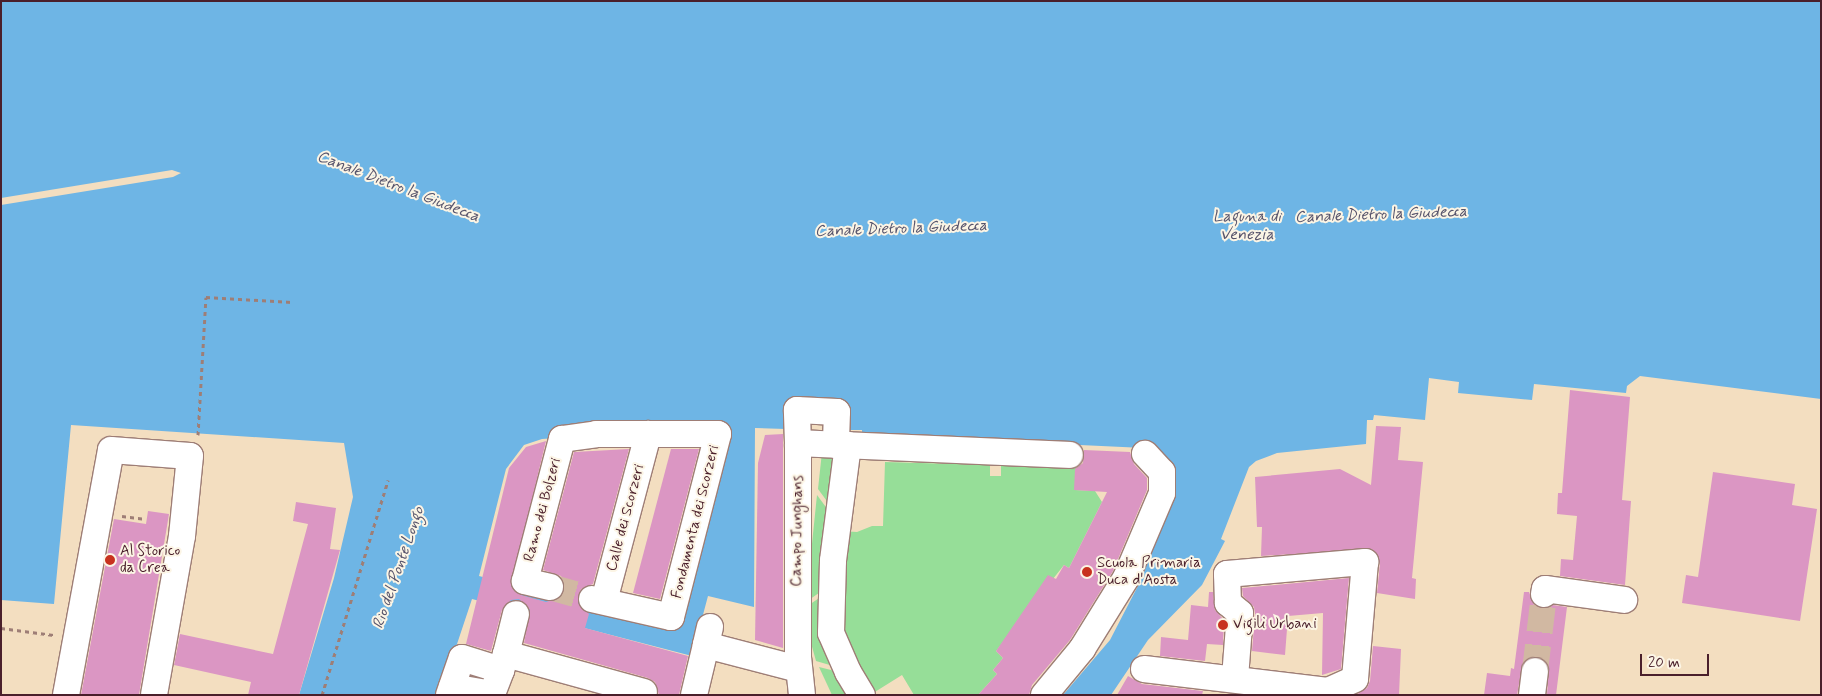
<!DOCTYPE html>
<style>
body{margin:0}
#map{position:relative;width:1822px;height:696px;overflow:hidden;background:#f3dec0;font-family:Mynerve,sans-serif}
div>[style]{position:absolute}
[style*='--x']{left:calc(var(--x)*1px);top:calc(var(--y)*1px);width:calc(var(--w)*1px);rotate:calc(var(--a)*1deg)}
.green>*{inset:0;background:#96de98}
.water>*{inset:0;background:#6eb5e5}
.pier>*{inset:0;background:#f3dec0}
.building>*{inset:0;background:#db96c3}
.minor-tunnel>*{height:26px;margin-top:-13px;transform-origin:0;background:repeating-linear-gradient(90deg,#d1b8a2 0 26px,transparent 0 39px)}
.path>*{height:3px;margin-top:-1.5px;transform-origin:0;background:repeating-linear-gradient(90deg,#9e7e76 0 4px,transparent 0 8px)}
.roads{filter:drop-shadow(1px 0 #9e7e76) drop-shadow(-1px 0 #9e7e76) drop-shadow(0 1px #9e7e76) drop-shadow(0 -1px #9e7e76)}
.minor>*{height:26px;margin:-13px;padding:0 13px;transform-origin:13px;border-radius:13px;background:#fff}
.dots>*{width:14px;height:14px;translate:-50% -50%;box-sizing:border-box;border:2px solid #fcf5e5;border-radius:50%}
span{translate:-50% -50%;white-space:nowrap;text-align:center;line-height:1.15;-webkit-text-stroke:4px #fcf5e5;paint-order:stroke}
.street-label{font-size:15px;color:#4a1f2b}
.poi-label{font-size:15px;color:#4a1f2b}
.left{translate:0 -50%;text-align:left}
.water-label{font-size:16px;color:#57546c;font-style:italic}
.frame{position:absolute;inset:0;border:2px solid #4a1f2b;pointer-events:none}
.scale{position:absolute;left:1640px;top:654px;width:69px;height:22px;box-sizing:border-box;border:2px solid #4a1f2b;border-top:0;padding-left:6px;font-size:15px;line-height:18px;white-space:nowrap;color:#4a1f2b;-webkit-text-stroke:4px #fcf5e5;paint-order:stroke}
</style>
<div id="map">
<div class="green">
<i style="clip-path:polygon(822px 452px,841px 454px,835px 512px,818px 489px)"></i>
<i style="clip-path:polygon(885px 462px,990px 465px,990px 476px,1001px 476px,1001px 463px,1076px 466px,1075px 490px,1095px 491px,1102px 502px,1069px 568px,1064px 565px,996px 651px,1003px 658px,993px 670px,997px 674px,978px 695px,914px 695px,902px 675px,870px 695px,846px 659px,835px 573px,841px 531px,857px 532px,872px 526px,883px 526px)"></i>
<i style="clip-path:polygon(817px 495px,834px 518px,826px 588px,806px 602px)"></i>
<i style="clip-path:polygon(825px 594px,840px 668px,816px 661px,809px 636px,806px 607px)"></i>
<i style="clip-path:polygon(819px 667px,843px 673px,856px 695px,832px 695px)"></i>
</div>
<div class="water">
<i style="clip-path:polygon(evenodd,1px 1px,1821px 1px,1821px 399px,1640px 376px,1627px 386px,1626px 393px,1534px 384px,1532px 400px,1458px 393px,1459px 382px,1429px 378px,1425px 420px,1374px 415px,1373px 420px,1367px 420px,1366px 444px,1277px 453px,1256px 461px,1249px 467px,1221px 539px,1225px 541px,1202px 585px,1148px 640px,1111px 695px,1063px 695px,1110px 640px,1141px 580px,1170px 500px,1144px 448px,862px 435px,862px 430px,844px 430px,844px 406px,786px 429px,755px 428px,754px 607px,708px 596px,692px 656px,472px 599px,440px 695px,299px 695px,334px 578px,353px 497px,344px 443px,71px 425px,54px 604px,1px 600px,1px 1px,727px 426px,675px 626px,479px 576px,506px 469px,524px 445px,542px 439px,727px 426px)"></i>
</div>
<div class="pier">
<i style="clip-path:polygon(172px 170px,181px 173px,173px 177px,1px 205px,1px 198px)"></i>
</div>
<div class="building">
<i style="clip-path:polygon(1570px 390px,1630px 397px,1622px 500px,1631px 501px,1625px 585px,1560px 576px,1561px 559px,1573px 560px,1577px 516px,1557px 514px,1558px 493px,1562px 493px)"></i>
<i style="clip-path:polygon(1376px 426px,1401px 427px,1398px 460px,1423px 462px,1412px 578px,1416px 579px,1415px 599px,1377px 593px,1380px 563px,1372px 549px,1261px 556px,1262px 527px,1257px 527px,1255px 477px,1340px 469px,1371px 485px)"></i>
<i style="clip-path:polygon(783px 434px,783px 648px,755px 640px,758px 463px,765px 435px)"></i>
<i style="clip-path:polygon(546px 441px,511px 586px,521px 595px,546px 602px,561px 597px,564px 583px,561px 576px,543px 570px,574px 452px,629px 449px,593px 584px,581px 589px,578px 603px,589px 614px,585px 628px,688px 656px,679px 695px,659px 695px,655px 682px,648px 678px,524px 643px,530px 610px,519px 599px,511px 600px,502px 610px,491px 651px,466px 644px,509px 468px,526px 447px)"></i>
<i style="clip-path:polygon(671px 449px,699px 449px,660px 599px,633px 593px)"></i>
<i style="clip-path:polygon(1084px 450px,1130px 452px,1134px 464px,1147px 478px,1147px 490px,1113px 571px,1070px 640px,1032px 685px,1029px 695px,978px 695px,997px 674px,993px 670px,1003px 658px,996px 651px,1048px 575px,1056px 579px,1064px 565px,1069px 568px,1107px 492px,1074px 490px,1075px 469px,1083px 463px)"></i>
<i style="clip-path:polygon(1713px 472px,1795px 484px,1792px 505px,1817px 509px,1800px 621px,1682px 603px,1686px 575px,1698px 577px)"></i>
<i style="clip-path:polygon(296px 502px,336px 508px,330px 549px,340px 550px,299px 695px,248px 695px,251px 682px,174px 665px,180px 634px,273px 654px,308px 524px,293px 521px)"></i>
<i style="clip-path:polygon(148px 511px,169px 514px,139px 695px,81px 695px,114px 519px,146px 524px)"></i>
<i style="clip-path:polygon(1349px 578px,1341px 669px,1322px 675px,1323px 613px,1288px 616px,1285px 655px,1252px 651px,1255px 614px,1254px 607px,1243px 596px,1242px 588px)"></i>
<i style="clip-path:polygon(1209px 592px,1213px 592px,1215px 610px,1224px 620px,1223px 645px,1207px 644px,1205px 661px,1160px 656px,1161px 637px,1188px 640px,1191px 605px,1208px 607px)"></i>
<i style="clip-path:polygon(1524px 592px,1529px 592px,1534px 605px,1541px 609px,1553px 605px,1567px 607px,1556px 695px,1547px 695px,1549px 666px,1536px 656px,1523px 662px,1517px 695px,1484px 695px,1487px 673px,1510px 676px,1511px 668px,1514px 669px)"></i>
<i style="clip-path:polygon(1373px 646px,1401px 649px,1399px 695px,1356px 695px,1367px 688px,1370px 681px)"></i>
<i style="clip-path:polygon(1128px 676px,1142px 684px,1203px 691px,1202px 695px,1117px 695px)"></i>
</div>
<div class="minor-tunnel">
<i style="--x:550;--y:587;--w:44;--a:15.9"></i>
<i style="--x:1535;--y:671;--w:78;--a:-83.3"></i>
</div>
<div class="path">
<i style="--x:198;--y:435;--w:138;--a:-86.7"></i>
<i style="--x:206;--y:297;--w:86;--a:3.3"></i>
<i style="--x:122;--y:516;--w:24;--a:7"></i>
<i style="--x:1;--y:628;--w:53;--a:7.5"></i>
<i style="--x:322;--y:695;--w:225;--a:-72.9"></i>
</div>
<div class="roads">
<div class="minor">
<i style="--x:798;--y:443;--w:33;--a:-92"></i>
<i style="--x:797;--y:410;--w:40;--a:2.9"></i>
<i style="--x:837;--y:412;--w:33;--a:92"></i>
<i style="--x:848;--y:445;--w:117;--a:97.4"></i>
<i style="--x:833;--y:561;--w:72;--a:91.6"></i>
<i style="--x:831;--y:633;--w:43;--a:66.4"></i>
<i style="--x:848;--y:672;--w:27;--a:59"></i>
<i style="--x:550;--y:587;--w:26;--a:-167"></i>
<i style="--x:525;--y:581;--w:147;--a:-75.4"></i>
<i style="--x:562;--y:439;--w:34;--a:-8"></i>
<i style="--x:596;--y:434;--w:122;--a:0"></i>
<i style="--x:718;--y:434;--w:189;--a:104.4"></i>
<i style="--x:671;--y:617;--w:81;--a:-167.2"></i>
<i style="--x:1544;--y:594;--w:5;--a:-79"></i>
<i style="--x:1545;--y:589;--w:80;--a:7.9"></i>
<i style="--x:604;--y:601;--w:173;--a:-75.2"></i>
<i style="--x:710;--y:627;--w:18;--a:103"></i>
<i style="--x:706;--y:645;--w:95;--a:14.6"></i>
<i style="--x:506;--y:654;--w:41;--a:-76"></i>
<i style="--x:1144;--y:669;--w:185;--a:6.8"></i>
<i style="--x:1235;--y:678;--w:65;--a:-85.6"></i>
<i style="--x:1240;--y:613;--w:16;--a:-140"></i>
<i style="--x:1228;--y:603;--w:29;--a:-92"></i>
<i style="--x:1227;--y:574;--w:139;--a:-5"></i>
<i style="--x:1365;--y:562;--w:117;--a:94.9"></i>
<i style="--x:1355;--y:679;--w:30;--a:156"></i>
<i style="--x:1328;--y:691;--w:4;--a:90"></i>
<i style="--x:452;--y:687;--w:41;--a:9.9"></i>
<i style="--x:492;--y:694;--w:26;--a:-69"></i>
<i style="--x:66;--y:695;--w:249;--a:-79.6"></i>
<i style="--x:111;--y:450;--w:79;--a:4.3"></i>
<i style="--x:190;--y:456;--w:80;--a:95.7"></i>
<i style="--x:182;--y:536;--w:161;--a:100"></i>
<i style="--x:449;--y:695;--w:39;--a:-71"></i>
<i style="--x:462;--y:658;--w:41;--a:17.1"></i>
<i style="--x:501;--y:670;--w:17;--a:-73"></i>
<i style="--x:506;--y:654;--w:143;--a:15.4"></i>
<i style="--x:694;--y:695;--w:51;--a:-76.5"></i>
<i style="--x:802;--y:695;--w:36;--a:-96"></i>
<i style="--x:798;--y:659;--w:216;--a:-90"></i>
<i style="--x:798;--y:443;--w:272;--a:2.5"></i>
<i style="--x:1044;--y:695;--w:60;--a:-50.4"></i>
<i style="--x:1082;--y:649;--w:84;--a:-58.2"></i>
<i style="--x:1126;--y:578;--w:92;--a:-67"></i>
<i style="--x:1162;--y:493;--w:21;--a:-90"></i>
<i style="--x:1162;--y:472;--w:25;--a:-133"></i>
<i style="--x:1532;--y:695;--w:24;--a:-83"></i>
</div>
</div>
<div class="dots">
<i style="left:110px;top:560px;background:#c8321e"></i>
<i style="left:1087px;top:572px;background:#c8321e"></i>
<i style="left:1223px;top:625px;background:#c8321e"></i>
</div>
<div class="street-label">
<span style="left:543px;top:510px;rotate:-75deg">Ramo dei Bolzeri</span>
<span style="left:626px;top:518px;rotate:-75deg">Calle dei Scorzeri</span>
<span style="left:696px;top:522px;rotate:-76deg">Fondamenta dei Scorzeri</span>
<span style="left:798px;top:531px;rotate:-89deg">Campo Junghans</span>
</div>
<div class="poi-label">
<span class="left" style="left:120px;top:560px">Al Storico<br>da Crea</span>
<span class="left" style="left:1097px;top:572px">Scuola Primaria<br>Duca d'Aosta</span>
<span class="left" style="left:1233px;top:625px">Vigili Urbani</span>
</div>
<div class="water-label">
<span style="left:398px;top:187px;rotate:21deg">Canale Dietro la Giudecca</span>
<span style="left:1381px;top:215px;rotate:-2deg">Canale Dietro la Giudecca</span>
<span style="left:1247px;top:226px">Laguna di<br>Venezia</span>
<span style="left:901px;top:229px;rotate:-2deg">Canale Dietro la Giudecca</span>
<span style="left:399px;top:568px;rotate:-71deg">Rio del Ponte Longo</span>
</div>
<div class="frame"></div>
<div class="scale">20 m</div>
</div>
